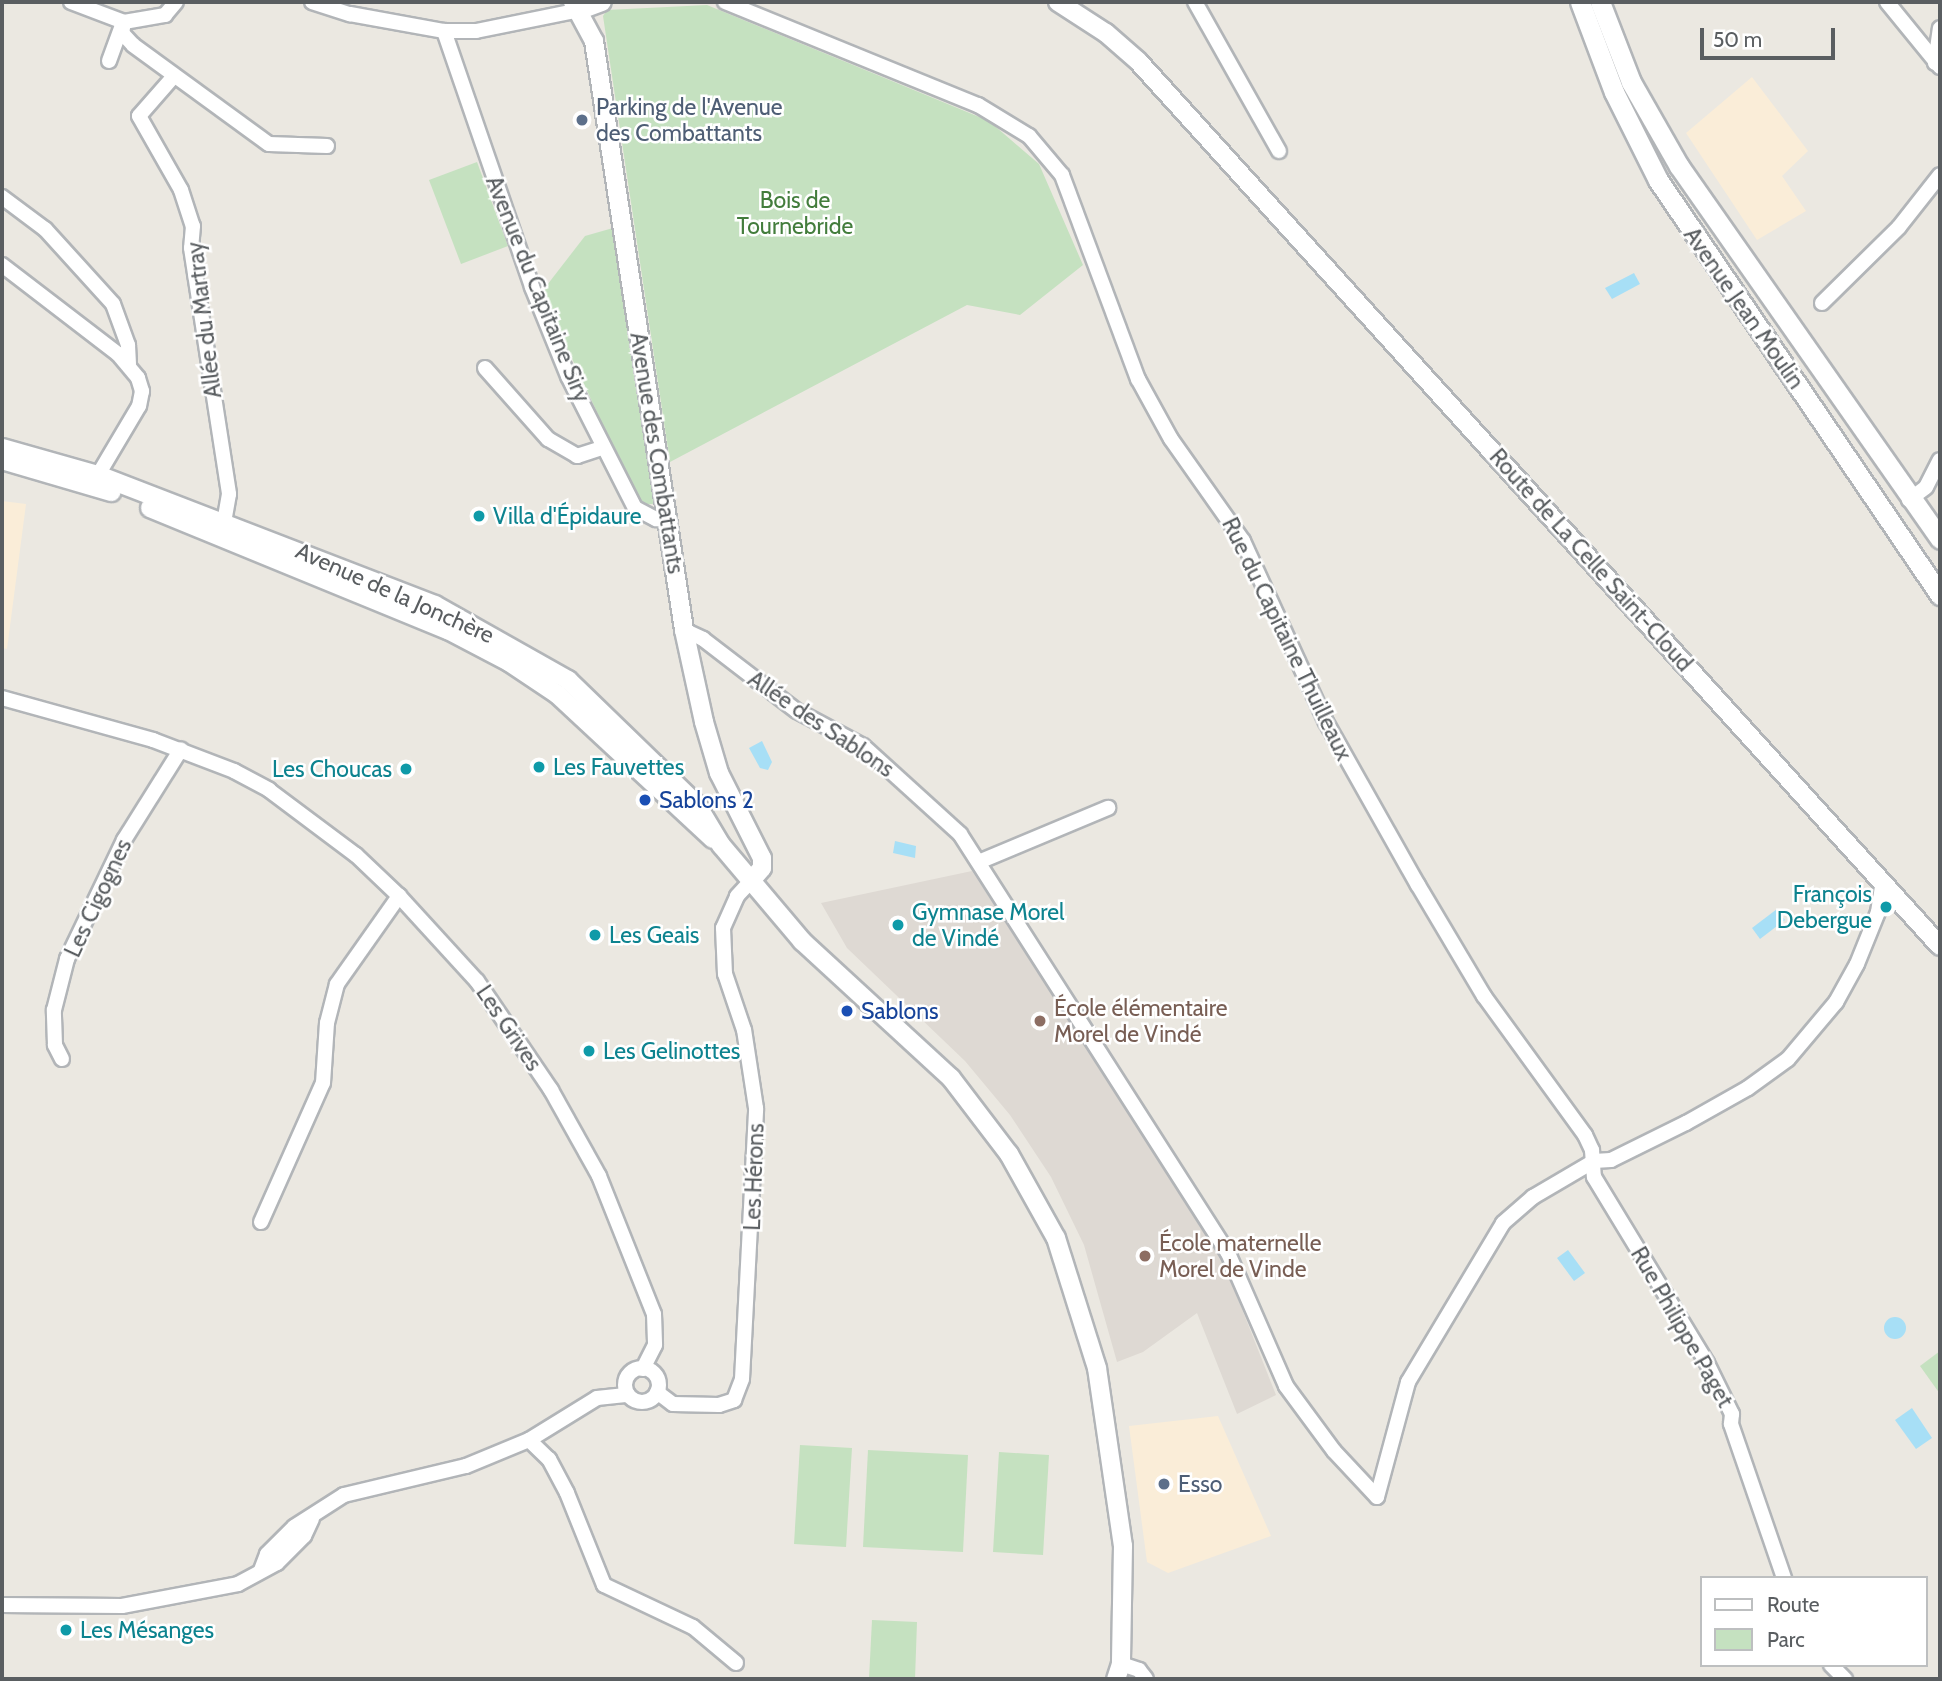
<!DOCTYPE html>
<meta charset="utf-8">
<style>
body{margin:0}
#map{position:relative;width:1942px;height:1681px;overflow:hidden;background:#ebe8e1;font-family:Cabin,sans-serif}
div>[style]{position:absolute}
[style*='--x']{left:calc(var(--x)*1px);top:calc(var(--y)*1px);width:calc(var(--w)*1px);rotate:calc(var(--a)*1deg)}
.commercial>*{inset:0;background:#faedd8}
.education>*{inset:0;background:#ded9d3}
.green>*{inset:0;background:#c5e1c0}
.water>*{inset:0;background:#a7dff6}
.round{border-radius:50%}
.roads{filter:drop-shadow(2px 0 #b2b5b8) drop-shadow(-2px 0 #b2b5b8) drop-shadow(0 2px #b2b5b8) drop-shadow(0 -2px #b2b5b8)}
.minor>*{height:14px;margin:-7px;padding:0 7px;transform-origin:7px;border-radius:7px;background:#fff}
.minor>.ring{margin:-7px;padding:0;box-sizing:content-box;background:none;border:14px solid #fff;border-radius:50%}
.tertiary>*{height:18px;margin:-9px;padding:0 9px;transform-origin:9px;border-radius:9px;background:#fff}
.secondary>*{height:19px;margin:-9.5px;padding:0 9.5px;transform-origin:9.5px;border-radius:9.5px;background:#fff}
.dots>*{width:19px;height:19px;translate:-50% -50%;box-sizing:border-box;border:4px solid #fff;border-radius:50%}
span{translate:-50% -50%;white-space:nowrap;text-align:center;line-height:1.15;-webkit-text-stroke:5px #fff;paint-order:stroke}
.service-label{font-size:23px;color:#4e5e75}
.left{translate:0 -50%;text-align:left}
.park-label{font-size:23px;color:#437d3c}
.street-label{font-size:23px;color:#5a5e61}
.culture-label{font-size:23px;color:#0d838f}
.right{translate:-100% -50%;text-align:right}
.transit-label{font-size:23px;color:#164399}
.education-label{font-size:23px;color:#785e54}
.frame{position:absolute;inset:0;border:4px solid #5a5e61;pointer-events:none}
.legend{position:absolute;left:1700px;top:1576px;width:228px;height:91px;box-sizing:border-box;background:#fff;border:2px solid #bdbfc0;margin:0;padding:9px 12px;list-style:none;font-size:21px;color:#5a5e61}
.legend li{display:flex;align-items:center;gap:14px;height:35px}
.legend b{width:35px;border:2px solid #bdbfc0}
.scale{position:absolute;left:1700px;top:28px;width:135px;height:32px;box-sizing:border-box;border:4px solid #5a5e61;border-top:0;padding-left:9px;font-size:21px;line-height:24px;white-space:nowrap;color:#5a5e61;-webkit-text-stroke:5px #fff;paint-order:stroke}
</style>
<div id="map">
<div class="commercial">
<i style="clip-path:polygon(1752px 77px,1808px 151px,1782px 176px,1806px 211px,1757px 240px,1686px 133px)"></i>
<i style="clip-path:polygon(2px 501px,26px 504px,7px 649px,2px 648px)"></i>
<i style="clip-path:polygon(1218px 1416px,1271px 1536px,1168px 1573px,1147px 1562px,1129px 1426px)"></i>
</div>
<div class="education">
<i style="clip-path:polygon(972px 871px,1217px 1246px,1276px 1395px,1237px 1414px,1197px 1313px,1143px 1352px,1117px 1362px,1084px 1245px,1051px 1177px,1010px 1115px,965px 1061px,847px 948px,821px 903px)"></i>
</div>
<div class="green">
<i style="clip-path:polygon(707px 5px,989px 121px,1039px 164px,1083px 265px,1020px 315px,967px 305px,670px 462px,603px 16px,607px 10px)"></i>
<i style="clip-path:polygon(477px 162px,508px 246px,461px 264px,429px 180px)"></i>
<i style="clip-path:polygon(613px 228px,641px 382px,660px 503px,643px 505px,632px 487px,546px 303px,544px 289px,585px 236px)"></i>
<i style="clip-path:polygon(1940px 1351px,1940px 1394px,1920px 1366px)"></i>
<i style="clip-path:polygon(800px 1445px,852px 1448px,846px 1547px,794px 1544px)"></i>
<i style="clip-path:polygon(868px 1450px,968px 1455px,963px 1552px,863px 1547px)"></i>
<i style="clip-path:polygon(999px 1452px,1049px 1455px,1043px 1555px,993px 1552px)"></i>
<i style="clip-path:polygon(872px 1620px,917px 1622px,915px 1679px,869px 1679px)"></i>
</div>
<div class="water">
<i style="clip-path:polygon(1634px 273px,1640px 284px,1612px 299px,1605px 288px)"></i>
<i style="clip-path:polygon(762px 741px,772px 762px,768px 770px,760px 768px,749px 748px)"></i>
<i style="clip-path:polygon(895px 841px,916px 846px,915px 858px,893px 853px)"></i>
<i style="clip-path:polygon(1777px 909px,1785px 920px,1760px 939px,1752px 928px)"></i>
<i style="clip-path:polygon(1568px 1250px,1585px 1273px,1574px 1281px,1557px 1258px)"></i>
<i class="round" style="left:1884px;top:1317px;width:22px;height:22px"></i>
<i style="clip-path:polygon(1912px 1408px,1932px 1438px,1916px 1449px,1895px 1420px)"></i>
</div>
<div class="roads">
<div class="minor">
<i style="--x:71;--y:2;--w:57;--a:20.7"></i>
<i style="--x:124;--y:22;--w:42;--a:-9.7"></i>
<i style="--x:165;--y:15;--w:17;--a:-50"></i>
<i style="--x:312;--y:2;--w:40;--a:18"></i>
<i style="--x:350;--y:14;--w:96;--a:10.3"></i>
<i style="--x:444;--y:31;--w:32;--a:0"></i>
<i style="--x:476;--y:31;--w:106;--a:-11.4"></i>
<i style="--x:725;--y:2;--w:273;--a:22.2"></i>
<i style="--x:978;--y:105;--w:60;--a:31.3"></i>
<i style="--x:1029;--y:136;--w:51;--a:49.8"></i>
<i style="--x:1062;--y:175;--w:218;--a:69.6"></i>
<i style="--x:1138;--y:379;--w:68;--a:61.2"></i>
<i style="--x:1171;--y:439;--w:125;--a:54.8"></i>
<i style="--x:1243;--y:541;--w:199;--a:65.4"></i>
<i style="--x:1326;--y:722;--w:187;--a:60.6"></i>
<i style="--x:1418;--y:885;--w:129;--a:59.3"></i>
<i style="--x:1484;--y:996;--w:172;--a:54"></i>
<i style="--x:1585;--y:1135;--w:17;--a:65"></i>
<i style="--x:1592;--y:1150;--w:27;--a:86"></i>
<i style="--x:1594;--y:1177;--w:218;--a:58.7"></i>
<i style="--x:1707;--y:1363;--w:57;--a:63.9"></i>
<i style="--x:1732;--y:1414;--w:10;--a:96"></i>
<i style="--x:1731;--y:1424;--w:163;--a:71"></i>
<i style="--x:1195;--y:2;--w:171;--a:60.6"></i>
<i style="--x:1887;--y:2;--w:84;--a:50.8"></i>
<i style="--x:124;--y:22;--w:11;--a:100"></i>
<i style="--x:122;--y:33;--w:16;--a:47"></i>
<i style="--x:133;--y:45;--w:168;--a:36.1"></i>
<i style="--x:269;--y:144;--w:58;--a:2"></i>
<i style="--x:444;--y:31;--w:271;--a:71"></i>
<i style="--x:532;--y:287;--w:96;--a:68"></i>
<i style="--x:568;--y:376;--w:148;--a:63.1"></i>
<i style="--x:635;--y:508;--w:24;--a:28"></i>
<i style="--x:656;--y:519;--w:11;--a:-5"></i>
<i style="--x:109;--y:61;--w:35;--a:-70"></i>
<i style="--x:1935;--y:63;--w:35;--a:-82"></i>
<i style="--x:174;--y:76;--w:53;--a:131.2"></i>
<i style="--x:139;--y:116;--w:85;--a:60.4"></i>
<i style="--x:181;--y:190;--w:38;--a:72"></i>
<i style="--x:193;--y:226;--w:22;--a:95"></i>
<i style="--x:191;--y:248;--w:249;--a:81.2"></i>
<i style="--x:229;--y:494;--w:41;--a:99.9"></i>
<i style="--x:2;--y:197;--w:54;--a:36.7"></i>
<i style="--x:45;--y:229;--w:101;--a:47.8"></i>
<i style="--x:113;--y:304;--w:44;--a:69.9"></i>
<i style="--x:128;--y:345;--w:19;--a:87"></i>
<i style="--x:2;--y:265;--w:146;--a:37.5"></i>
<i style="--x:118;--y:354;--w:31;--a:50"></i>
<i style="--x:138;--y:378;--w:14;--a:73"></i>
<i style="--x:142;--y:391;--w:15;--a:101"></i>
<i style="--x:139;--y:406;--w:80;--a:120.7"></i>
<i style="--x:98;--y:475;--w:9;--a:90"></i>
<i style="--x:1822;--y:303;--w:108;--a:-44.6"></i>
<i style="--x:1899;--y:227;--w:66;--a:-51.7"></i>
<i style="--x:485;--y:368;--w:95;--a:48.4"></i>
<i style="--x:548;--y:439;--w:34;--a:30"></i>
<i style="--x:577;--y:456;--w:28;--a:-18"></i>
<i style="--x:1909;--y:500;--w:21;--a:-37"></i>
<i style="--x:1926;--y:487;--w:30;--a:-63"></i>
<i style="--x:684;--y:630;--w:21;--a:25"></i>
<i style="--x:703;--y:639;--w:118;--a:37.5"></i>
<i style="--x:797;--y:711;--w:75;--a:27.9"></i>
<i style="--x:863;--y:746;--w:131;--a:42.2"></i>
<i style="--x:960;--y:834;--w:497;--a:57.4"></i>
<i style="--x:1228;--y:1253;--w:145;--a:66.4"></i>
<i style="--x:1286;--y:1386;--w:81;--a:53.6"></i>
<i style="--x:1334;--y:1451;--w:63;--a:46.9"></i>
<i style="--x:2;--y:698;--w:157;--a:15.5"></i>
<i style="--x:153;--y:740;--w:87;--a:20.9"></i>
<i style="--x:234;--y:771;--w:40;--a:28"></i>
<i style="--x:269;--y:790;--w:109;--a:36.8"></i>
<i style="--x:356;--y:855;--w:59;--a:43.6"></i>
<i style="--x:399;--y:896;--w:115;--a:47.5"></i>
<i style="--x:477;--y:981;--w:132;--a:55.8"></i>
<i style="--x:551;--y:1090;--w:98;--a:60.8"></i>
<i style="--x:599;--y:1176;--w:149;--a:68.3"></i>
<i style="--x:654;--y:1314;--w:31;--a:88"></i>
<i style="--x:655;--y:1345;--w:27;--a:117"></i>
<i style="--x:981;--y:861;--w:138;--a:-22.7"></i>
<i style="--x:62;--y:1059;--w:16;--a:-117"></i>
<i style="--x:55;--y:1045;--w:35;--a:-92"></i>
<i style="--x:54;--y:1010;--w:53;--a:-75.7"></i>
<i style="--x:67;--y:959;--w:132;--a:-64.4"></i>
<i style="--x:124;--y:840;--w:107;--a:-57.9"></i>
<i style="--x:1594;--y:1161;--w:17;--a:-3"></i>
<i style="--x:1611;--y:1160;--w:84;--a:-26.3"></i>
<i style="--x:1686;--y:1123;--w:71;--a:-29.4"></i>
<i style="--x:1748;--y:1088;--w:49;--a:-35.9"></i>
<i style="--x:1788;--y:1059;--w:75;--a:-49.9"></i>
<i style="--x:1836;--y:1002;--w:43;--a:-61.1"></i>
<i style="--x:1857;--y:964;--w:56;--a:-68"></i>
<i style="--x:1878;--y:912;--w:30;--a:-81"></i>
<i style="--x:261;--y:1222;--w:152;--a:-66"></i>
<i style="--x:323;--y:1083;--w:60;--a:-86.2"></i>
<i style="--x:327;--y:1023;--w:40;--a:-75.6"></i>
<i style="--x:337;--y:984;--w:108;--a:-54.8"></i>
<i class="ring" style="left:625px;top:1368px;width:20px;height:20px"></i>
<i style="--x:657;--y:1392;--w:20;--a:37"></i>
<i style="--x:673;--y:1404;--w:46;--a:1.2"></i>
<i style="--x:719;--y:1405;--w:16;--a:-18"></i>
<i style="--x:734;--y:1400;--w:22;--a:-69"></i>
<i style="--x:742;--y:1379;--w:271;--a:-87"></i>
<i style="--x:756;--y:1108;--w:79;--a:-98.7"></i>
<i style="--x:744;--y:1030;--w:59;--a:-108.7"></i>
<i style="--x:725;--y:974;--w:46;--a:-92.5"></i>
<i style="--x:723;--y:928;--w:35;--a:-66"></i>
<i style="--x:737;--y:896;--w:19;--a:-47"></i>
<i style="--x:529;--y:1440;--w:28;--a:44"></i>
<i style="--x:549;--y:1459;--w:38;--a:62"></i>
<i style="--x:567;--y:1493;--w:99;--a:68.1"></i>
<i style="--x:604;--y:1585;--w:98;--a:25.3"></i>
<i style="--x:693;--y:1627;--w:56;--a:39.9"></i>
<i style="--x:1377;--y:1497;--w:119;--a:-74.9"></i>
<i style="--x:1408;--y:1382;--w:185;--a:-59.1"></i>
<i style="--x:1503;--y:1223;--w:40;--a:-41"></i>
<i style="--x:1533;--y:1197;--w:71;--a:-30.5"></i>
<i style="--x:261;--y:1570;--w:17;--a:-69"></i>
<i style="--x:267;--y:1554;--w:38;--a:-45"></i>
<i style="--x:294;--y:1527;--w:59;--a:-32.6"></i>
<i style="--x:344;--y:1495;--w:125;--a:-13.4"></i>
<i style="--x:466;--y:1466;--w:68;--a:-22.4"></i>
<i style="--x:529;--y:1440;--w:80;--a:-31.7"></i>
<i style="--x:597;--y:1398;--w:31;--a:-6"></i>
<i style="--x:2;--y:1605;--w:120;--a:0.5"></i>
<i style="--x:122;--y:1606;--w:118;--a:-10.7"></i>
<i style="--x:238;--y:1584;--w:44;--a:-28.3"></i>
<i style="--x:277;--y:1563;--w:38;--a:-45"></i>
<i style="--x:304;--y:1536;--w:19;--a:-65"></i>
<i style="--x:1121;--y:1664;--w:19;--a:18"></i>
<i style="--x:1139;--y:1670;--w:11;--a:52"></i>
<i style="--x:1831;--y:1665;--w:20;--a:45"></i>
</div>
<div class="tertiary">
<i style="--x:573;--y:2;--w:44;--a:61.7"></i>
<i style="--x:594;--y:41;--w:596;--a:81.31"></i>
<i style="--x:684;--y:630;--w:94;--a:77.7"></i>
<i style="--x:704;--y:722;--w:53;--a:73.6"></i>
<i style="--x:719;--y:773;--w:95;--a:63.2"></i>
<i style="--x:762;--y:858;--w:10;--a:90"></i>
<i style="--x:762;--y:868;--w:18;--a:131"></i>
<i style="--x:1058;--y:2;--w:57;--a:32.9"></i>
<i style="--x:1106;--y:33;--w:43;--a:41.2"></i>
<i style="--x:1138;--y:61;--w:1194;--a:47.82"></i>
<i style="--x:580;--y:10;--w:23;--a:-20"></i>
<i style="--x:2;--y:448;--w:100;--a:15.7"></i>
<i style="--x:98;--y:475;--w:361;--a:21.1"></i>
<i style="--x:435;--y:605;--w:153;--a:29.4"></i>
<i style="--x:568;--y:680;--w:180;--a:44.1"></i>
<i style="--x:697;--y:805;--w:47;--a:59"></i>
<i style="--x:721;--y:845;--w:126;--a:49.8"></i>
<i style="--x:802;--y:941;--w:202;--a:42.6"></i>
<i style="--x:951;--y:1078;--w:96;--a:52.7"></i>
<i style="--x:1009;--y:1154;--w:96;--a:60.8"></i>
<i style="--x:1056;--y:1238;--w:136;--a:72.5"></i>
<i style="--x:1097;--y:1368;--w:180;--a:81.7"></i>
<i style="--x:1123;--y:1546;--w:118;--a:91"></i>
<i style="--x:1121;--y:1664;--w:16;--a:108"></i>
<i style="--x:2;--y:460;--w:114;--a:16.4"></i>
<i style="--x:150;--y:508;--w:322;--a:22.3"></i>
<i style="--x:448;--y:630;--w:69;--a:27.7"></i>
<i style="--x:509;--y:662;--w:58;--a:33.7"></i>
<i style="--x:557;--y:694;--w:213;--a:42.9"></i>
</div>
<div class="secondary">
<i style="--x:1580;--y:2;--w:96;--a:69.3"></i>
<i style="--x:1614;--y:92;--w:98;--a:63.4"></i>
<i style="--x:1658;--y:180;--w:502;--a:55.8"></i>
<i style="--x:1600;--y:2;--w:86;--a:68.8"></i>
<i style="--x:1631;--y:82;--w:97;--a:60.3"></i>
<i style="--x:1679;--y:166;--w:455;--a:55"></i>
</div>
</div>
<div class="dots">
<i style="left:582px;top:120px;background:#5c6f8a"></i>
<i style="left:479px;top:516px;background:#0f9aa8"></i>
<i style="left:539px;top:767px;background:#0f9aa8"></i>
<i style="left:406px;top:769px;background:#0f9aa8"></i>
<i style="left:645px;top:800px;background:#1a4fb4"></i>
<i style="left:1886px;top:907px;background:#0f9aa8"></i>
<i style="left:898px;top:925px;background:#0f9aa8"></i>
<i style="left:595px;top:935px;background:#0f9aa8"></i>
<i style="left:847px;top:1011px;background:#1a4fb4"></i>
<i style="left:1040px;top:1021px;background:#8d6e63"></i>
<i style="left:589px;top:1051px;background:#0f9aa8"></i>
<i style="left:1145px;top:1256px;background:#8d6e63"></i>
<i style="left:1164px;top:1484px;background:#5c6f8a"></i>
<i style="left:66px;top:1630px;background:#0f9aa8"></i>
</div>
<div class="service-label">
<span class="left" style="left:596px;top:120px">Parking de l'Avenue<br>des Combattants</span>
<span class="left" style="left:1178px;top:1484px">Esso</span>
</div>
<div class="park-label">
<span style="left:795px;top:213px">Bois de<br>Tournebride</span>
</div>
<div class="street-label">
<span style="left:538px;top:289px;rotate:68deg">Avenue du Capitaine Siry</span>
<span style="left:1744px;top:308px;rotate:55deg">Avenue Jean Moulin</span>
<span style="left:204px;top:320px;rotate:-97deg">Allée du Martray</span>
<span style="left:657px;top:453px;rotate:81deg">Avenue des Combattants</span>
<span style="left:1591px;top:560px;rotate:48deg">Route de La Celle Saint-Cloud</span>
<span style="left:395px;top:593px;rotate:24deg">Avenue de la Jonchère</span>
<span style="left:1287px;top:639px;rotate:64deg">Rue du Capitaine Thuilleaux</span>
<span style="left:821px;top:724px;rotate:34deg">Allée des Sablons</span>
<span style="left:98px;top:898px;rotate:-65deg">Les Cigognes</span>
<span style="left:509px;top:1028px;rotate:56deg">Les Grives</span>
<span style="left:754px;top:1177px;rotate:-88deg">Les Hérons</span>
<span style="left:1682px;top:1327px;rotate:60deg">Rue Philippe Paget</span>
</div>
<div class="culture-label">
<span class="left" style="left:493px;top:516px">Villa d'Épidaure</span>
<span class="left" style="left:553px;top:767px">Les Fauvettes</span>
<span class="right" style="left:392px;top:769px">Les Choucas</span>
<span class="right" style="left:1872px;top:907px">François<br>Debergue</span>
<span class="left" style="left:912px;top:925px">Gymnase Morel<br>de Vindé</span>
<span class="left" style="left:609px;top:935px">Les Geais</span>
<span class="left" style="left:603px;top:1051px">Les Gelinottes</span>
<span class="left" style="left:80px;top:1630px">Les Mésanges</span>
</div>
<div class="transit-label">
<span class="left" style="left:659px;top:800px">Sablons 2</span>
<span class="left" style="left:861px;top:1011px">Sablons</span>
</div>
<div class="education-label">
<span class="left" style="left:1054px;top:1021px">École élémentaire<br>Morel de Vindé</span>
<span class="left" style="left:1159px;top:1256px">École maternelle<br>Morel de Vinde</span>
</div>
<div class="frame"></div>
<ul class="legend">
<li><b style="height:9px;background:#fff"></b>Route</li>
<li><b style="height:19px;background:#c5e1c0"></b>Parc</li>
</ul>
<div class="scale">50 m</div>
</div>
